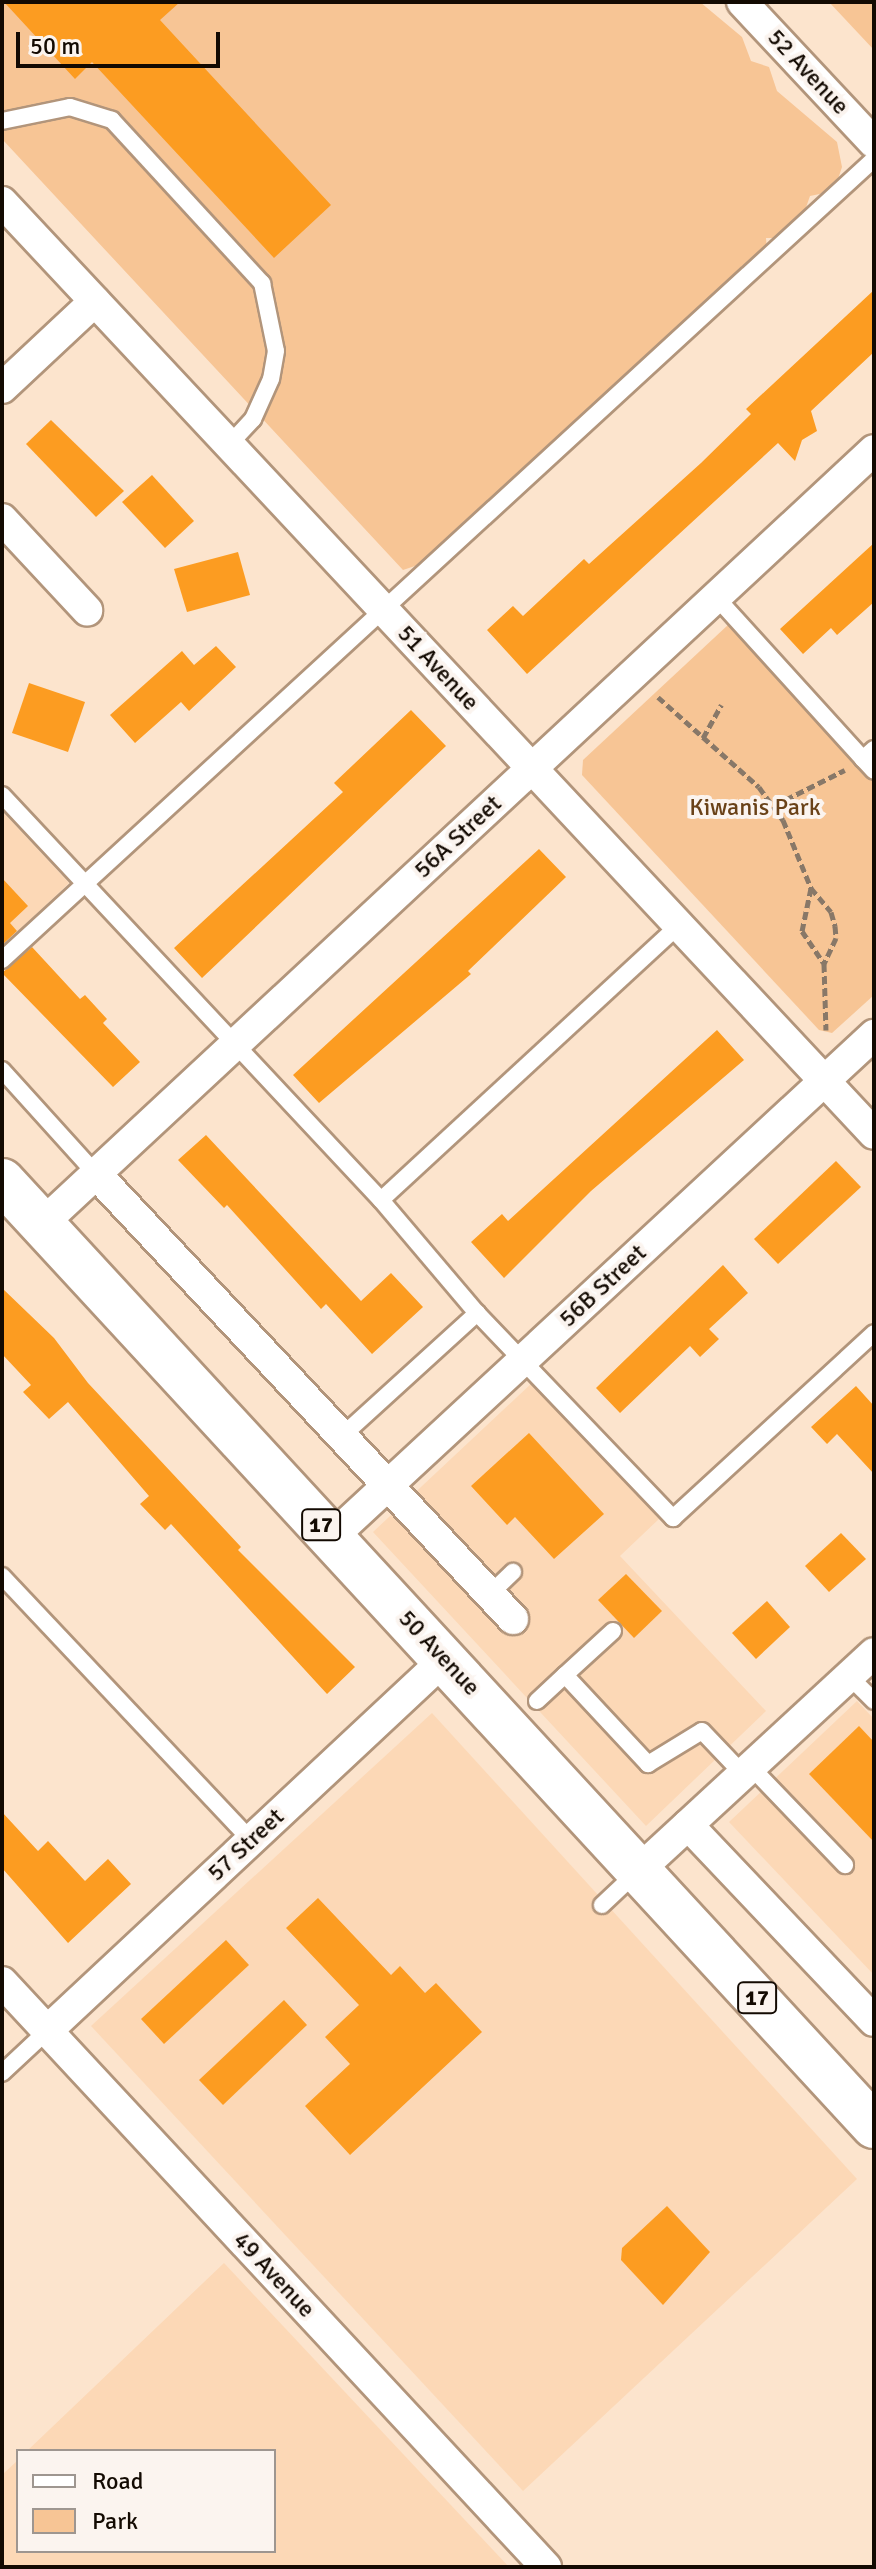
<!DOCTYPE html>
<style>
body{margin:0}
#map{position:relative;width:876px;height:2569px;overflow:hidden;background:#fce4cd;font-family:Signika,sans-serif}
div>[style]{position:absolute}
[style*='--x']{left:calc(var(--x)*1px);top:calc(var(--y)*1px);width:calc(var(--w)*1px);rotate:calc(var(--a)*1deg)}
.built>*{inset:0;background:#fcd8b6}
.green>*{inset:0;background:#f7c595}
.building>*{inset:0;background:#fc9c21}
.path>*{height:5px;margin-top:-2.5px;transform-origin:0;background:repeating-linear-gradient(90deg,#887868 0 8px,transparent 0 12px)}
.roads{filter:drop-shadow(2px 0 #b2957b) drop-shadow(-2px 0 #b2957b) drop-shadow(0 2px #b2957b) drop-shadow(0 -2px #b2957b)}
.service>*{height:16px;margin:-8px;padding:0 8px;transform-origin:8px;border-radius:8px;background:#fff}
.minor>*{height:30px;margin:-15px;padding:0 15px;transform-origin:15px;border-radius:15px;background:#fff}
.primary>*{height:44px;margin:-22px;padding:0 22px;transform-origin:22px;border-radius:22px;background:#fff}
span{translate:-50% -50%;white-space:nowrap;text-align:center;line-height:1.15;-webkit-text-stroke:8px #fbf4ef;paint-order:stroke}
.shield-label span{padding:2px 6px;background:#fbf4ef;border:2px solid;border-radius:6px;-webkit-text-stroke-width:0}
.shield-label{font-size:22px;color:#130a02;font-weight:700}
.street-label{font-size:24px;color:#130a02}
.park-label{font-size:24px;color:#6a4218}
.frame{position:absolute;inset:0;border:4px solid #130a02;pointer-events:none}
.legend{position:absolute;left:16px;top:2449px;width:260px;height:104px;box-sizing:border-box;background:#fbf4ef;border:2px solid #9e9690;margin:0;padding:10px 14px;list-style:none;font-size:24px;color:#130a02}
.legend li{display:flex;align-items:center;gap:16px;height:40px}
.legend b{width:40px;border:2px solid #9e9690}
.scale{position:absolute;left:16px;top:32px;width:204px;height:36px;box-sizing:border-box;border:4px solid #130a02;border-top:0;padding-left:10px;font-size:24px;line-height:28px;white-space:nowrap;color:#130a02;-webkit-text-stroke:6px #fbf4ef;paint-order:stroke}
</style>
<div id="map">
<div class="built">
<i style="clip-path:polygon(2px 811px,69px 883px,2px 946px)"></i>
<i style="clip-path:polygon(533px 1382px,660px 1518px,620px 1556px,766px 1711px,646px 1826px,373px 1532px)"></i>
<i style="clip-path:polygon(857px 1701px,874px 1719px,874px 1975px,729px 1822px)"></i>
<i style="clip-path:polygon(432px 1713px,857px 2179px,523px 2491px,91px 2026px)"></i>
<i style="clip-path:polygon(224px 2263px,509px 2567px,2px 2567px,2px 2475px,18px 2460px,18px 2551px,274px 2551px,274px 2451px,27px 2451px)"></i>
</div>
<div class="green">
<i style="clip-path:polygon(2px 2px,700px 2px,742px 37px,751px 61px,769px 67px,777px 91px,837px 142px,842px 167px,834px 191px,810px 196px,803px 216px,777px 238px,766px 238px,767px 251px,474px 523px,450px 536px,442px 557px,403px 570px,2px 139px)"></i>
<i style="clip-path:polygon(829px 2px,874px 2px,874px 50px)"></i>
<i style="clip-path:polygon(729px 624px,874px 782px,874px 995px,832px 1033px,819px 1030px,582px 775px,583px 760px)"></i>
</div>
<div class="building">
<i style="clip-path:polygon(4px 2px,180px 2px,160px 20px,331px 205px,274px 258px,92px 62px,75px 79px)"></i>
<i style="clip-path:polygon(874px 290px,874px 352px,811px 411px,817px 431px,802px 440px,795px 461px,778px 443px,527px 674px,487px 630px,513px 606px,523px 616px,584px 559px,589px 564px,701px 463px,751px 414px,746px 409px)"></i>
<i style="clip-path:polygon(51px 420px,124px 491px,96px 517px,26px 444px)"></i>
<i style="clip-path:polygon(152px 475px,194px 521px,165px 548px,122px 502px)"></i>
<i style="clip-path:polygon(874px 543px,874px 602px,837px 635px,831px 628px,803px 654px,780px 629px)"></i>
<i style="clip-path:polygon(238px 552px,250px 595px,187px 612px,174px 569px)"></i>
<i style="clip-path:polygon(216px 646px,236px 667px,189px 711px,181px 702px,135px 743px,110px 715px,182px 651px,194px 665px)"></i>
<i style="clip-path:polygon(29px 683px,85px 702px,68px 752px,12px 733px)"></i>
<i style="clip-path:polygon(411px 710px,446px 746px,202px 978px,174px 948px,343px 792px,334px 783px)"></i>
<i style="clip-path:polygon(539px 849px,566px 877px,468px 971px,471px 974px,319px 1103px,293px 1075px)"></i>
<i style="clip-path:polygon(2px 878px,28px 906px,10px 923px,17px 931px,2px 945px)"></i>
<i style="clip-path:polygon(32px 947px,80px 999px,85px 995px,107px 1019px,103px 1023px,140px 1062px,113px 1087px,2px 973px)"></i>
<i style="clip-path:polygon(717px 1030px,744px 1060px,591px 1191px,504px 1278px,471px 1242px,502px 1214px,508px 1221px)"></i>
<i style="clip-path:polygon(206px 1135px,361px 1301px,391px 1273px,423px 1307px,372px 1354px,326px 1304px,321px 1309px,227px 1205px,224px 1208px,178px 1160px)"></i>
<i style="clip-path:polygon(836px 1161px,861px 1187px,778px 1264px,754px 1239px)"></i>
<i style="clip-path:polygon(723px 1265px,748px 1293px,709px 1329px,719px 1339px,700px 1357px,690px 1346px,620px 1413px,596px 1388px)"></i>
<i style="clip-path:polygon(2px 1288px,54px 1338px,88px 1383px,241px 1547px,238px 1550px,355px 1667px,327px 1694px,171px 1524px,165px 1530px,140px 1504px,149px 1496px,68px 1402px,49px 1419px,23px 1392px,31px 1385px,2px 1354px)"></i>
<i style="clip-path:polygon(856px 1386px,874px 1406px,874px 1474px,837px 1434px,827px 1444px,811px 1427px)"></i>
<i style="clip-path:polygon(529px 1433px,604px 1514px,554px 1559px,515px 1517px,507px 1525px,471px 1486px)"></i>
<i style="clip-path:polygon(841px 1533px,866px 1559px,829px 1592px,805px 1566px)"></i>
<i style="clip-path:polygon(626px 1574px,662px 1611px,634px 1638px,598px 1600px)"></i>
<i style="clip-path:polygon(767px 1601px,790px 1627px,756px 1659px,732px 1633px)"></i>
<i style="clip-path:polygon(859px 1726px,874px 1742px,874px 1842px,809px 1774px)"></i>
<i style="clip-path:polygon(2px 1812px,38px 1851px,48px 1841px,85px 1881px,108px 1859px,131px 1884px,68px 1943px,2px 1868px)"></i>
<i style="clip-path:polygon(318px 1898px,391px 1975px,400px 1966px,425px 1993px,436px 1983px,482px 2032px,350px 2155px,305px 2106px,350px 2064px,325px 2037px,359px 2005px,286px 1928px)"></i>
<i style="clip-path:polygon(226px 1940px,249px 1965px,164px 2044px,141px 2019px)"></i>
<i style="clip-path:polygon(284px 2000px,307px 2025px,223px 2105px,199px 2080px)"></i>
<i style="clip-path:polygon(667px 2206px,710px 2252px,663px 2305px,621px 2260px,622px 2248px)"></i>
</div>
<div class="path">
<i style="--x:658;--y:697;--w:135;--a:41.7"></i>
<i style="--x:759;--y:787;--w:41;--a:54"></i>
<i style="--x:783;--y:820;--w:74;--a:67.6"></i>
<i style="--x:811;--y:888;--w:44;--a:101.8"></i>
<i style="--x:802;--y:931;--w:40;--a:56"></i>
<i style="--x:824;--y:964;--w:66;--a:88.3"></i>
<i style="--x:703;--y:738;--w:38;--a:-61"></i>
<i style="--x:775;--y:805;--w:78;--a:-26.6"></i>
<i style="--x:811;--y:888;--w:31;--a:50"></i>
<i style="--x:831;--y:912;--w:15;--a:74"></i>
<i style="--x:835;--y:926;--w:12;--a:85"></i>
<i style="--x:836;--y:938;--w:29;--a:115"></i>
</div>
<div class="roads">
<div class="service">
<i style="--x:2;--y:121;--w:69;--a:-11.6"></i>
<i style="--x:70;--y:107;--w:44;--a:17.2"></i>
<i style="--x:112;--y:120;--w:222;--a:47.4"></i>
<i style="--x:262;--y:283;--w:69;--a:78.4"></i>
<i style="--x:276;--y:351;--w:28;--a:100"></i>
<i style="--x:271;--y:379;--w:44;--a:114.2"></i>
<i style="--x:253;--y:419;--w:35;--a:133"></i>
<i style="--x:716;--y:597;--w:219;--a:47.8"></i>
<i style="--x:874;--y:749;--w:15;--a:138"></i>
<i style="--x:863;--y:759;--w:16;--a:47"></i>
<i style="--x:2;--y:795;--w:555;--a:46.9"></i>
<i style="--x:679;--y:925;--w:405;--a:137.3"></i>
<i style="--x:381;--y:1200;--w:148;--a:49.7"></i>
<i style="--x:477;--y:1313;--w:284;--a:46.3"></i>
<i style="--x:673;--y:1518;--w:273;--a:-42.6"></i>
<i style="--x:2;--y:960;--w:1184;--a:-42.57"></i>
<i style="--x:2;--y:1070;--w:140;--a:47.9"></i>
<i style="--x:342;--y:1436;--w:183;--a:-42.3"></i>
<i style="--x:2;--y:1576;--w:363;--a:46.7"></i>
<i style="--x:490;--y:1594;--w:32;--a:-44"></i>
<i style="--x:613;--y:1631;--w:65;--a:137.5"></i>
<i style="--x:565;--y:1675;--w:122;--a:47"></i>
<i style="--x:648;--y:1764;--w:63;--a:-31.4"></i>
<i style="--x:702;--y:1731;--w:59;--a:46.4"></i>
<i style="--x:849;--y:1676;--w:35;--a:45"></i>
<i style="--x:537;--y:1701;--w:38;--a:-43"></i>
<i style="--x:751;--y:1767;--w:136;--a:46.2"></i>
<i style="--x:602;--y:1905;--w:47;--a:-43.3"></i>
<i style="--x:2;--y:2073;--w:62;--a:-43"></i>
</div>
<div class="minor">
<i style="--x:742;--y:2;--w:193;--a:46.9"></i>
<i style="--x:2;--y:202;--w:1276;--a:46.9"></i>
<i style="--x:2;--y:388;--w:127;--a:-43.1"></i>
<i style="--x:2;--y:519;--w:125;--a:47"></i>
<i style="--x:96;--y:1174;--w:610;--a:46.86"></i>
<i style="--x:42;--y:1224;--w:1136;--a:-42.93"></i>
<i style="--x:332;--y:1537;--w:739;--a:-42.81"></i>
<i style="--x:688;--y:1825;--w:270;--a:46.5"></i>
<i style="--x:640;--y:1869;--w:318;--a:-42.7"></i>
<i style="--x:2;--y:1982;--w:799;--a:47.08"></i>
<i style="--x:47;--y:2031;--w:545;--a:-43.07"></i>
</div>
<div class="primary">
<i style="--x:2;--y:1181;--w:1286;--a:47.3"></i>
</div>
</div>
<div class="shield-label">
<span style="left:321px;top:1525px">17</span>
<span style="left:757px;top:1998px">17</span>
</div>
<div class="street-label">
<span style="left:808px;top:72px;rotate:47deg">52 Avenue</span>
<span style="left:438px;top:668px;rotate:47deg">51 Avenue</span>
<span style="left:458px;top:837px;rotate:-43deg">56A Street</span>
<span style="left:603px;top:1286px;rotate:-43deg">56B Street</span>
<span style="left:439px;top:1653px;rotate:47deg">50 Avenue</span>
<span style="left:246px;top:1845px;rotate:-43deg">57 Street</span>
<span style="left:274px;top:2275px;rotate:47deg">49 Avenue</span>
</div>
<div class="park-label">
<span style="left:755px;top:808px">Kiwanis Park</span>
</div>
<div class="frame"></div>
<ul class="legend">
<li><b style="height:10px;background:#fff"></b>Road</li>
<li><b style="height:22px;background:#f7c595"></b>Park</li>
</ul>
<div class="scale">50 m</div>
</div>
